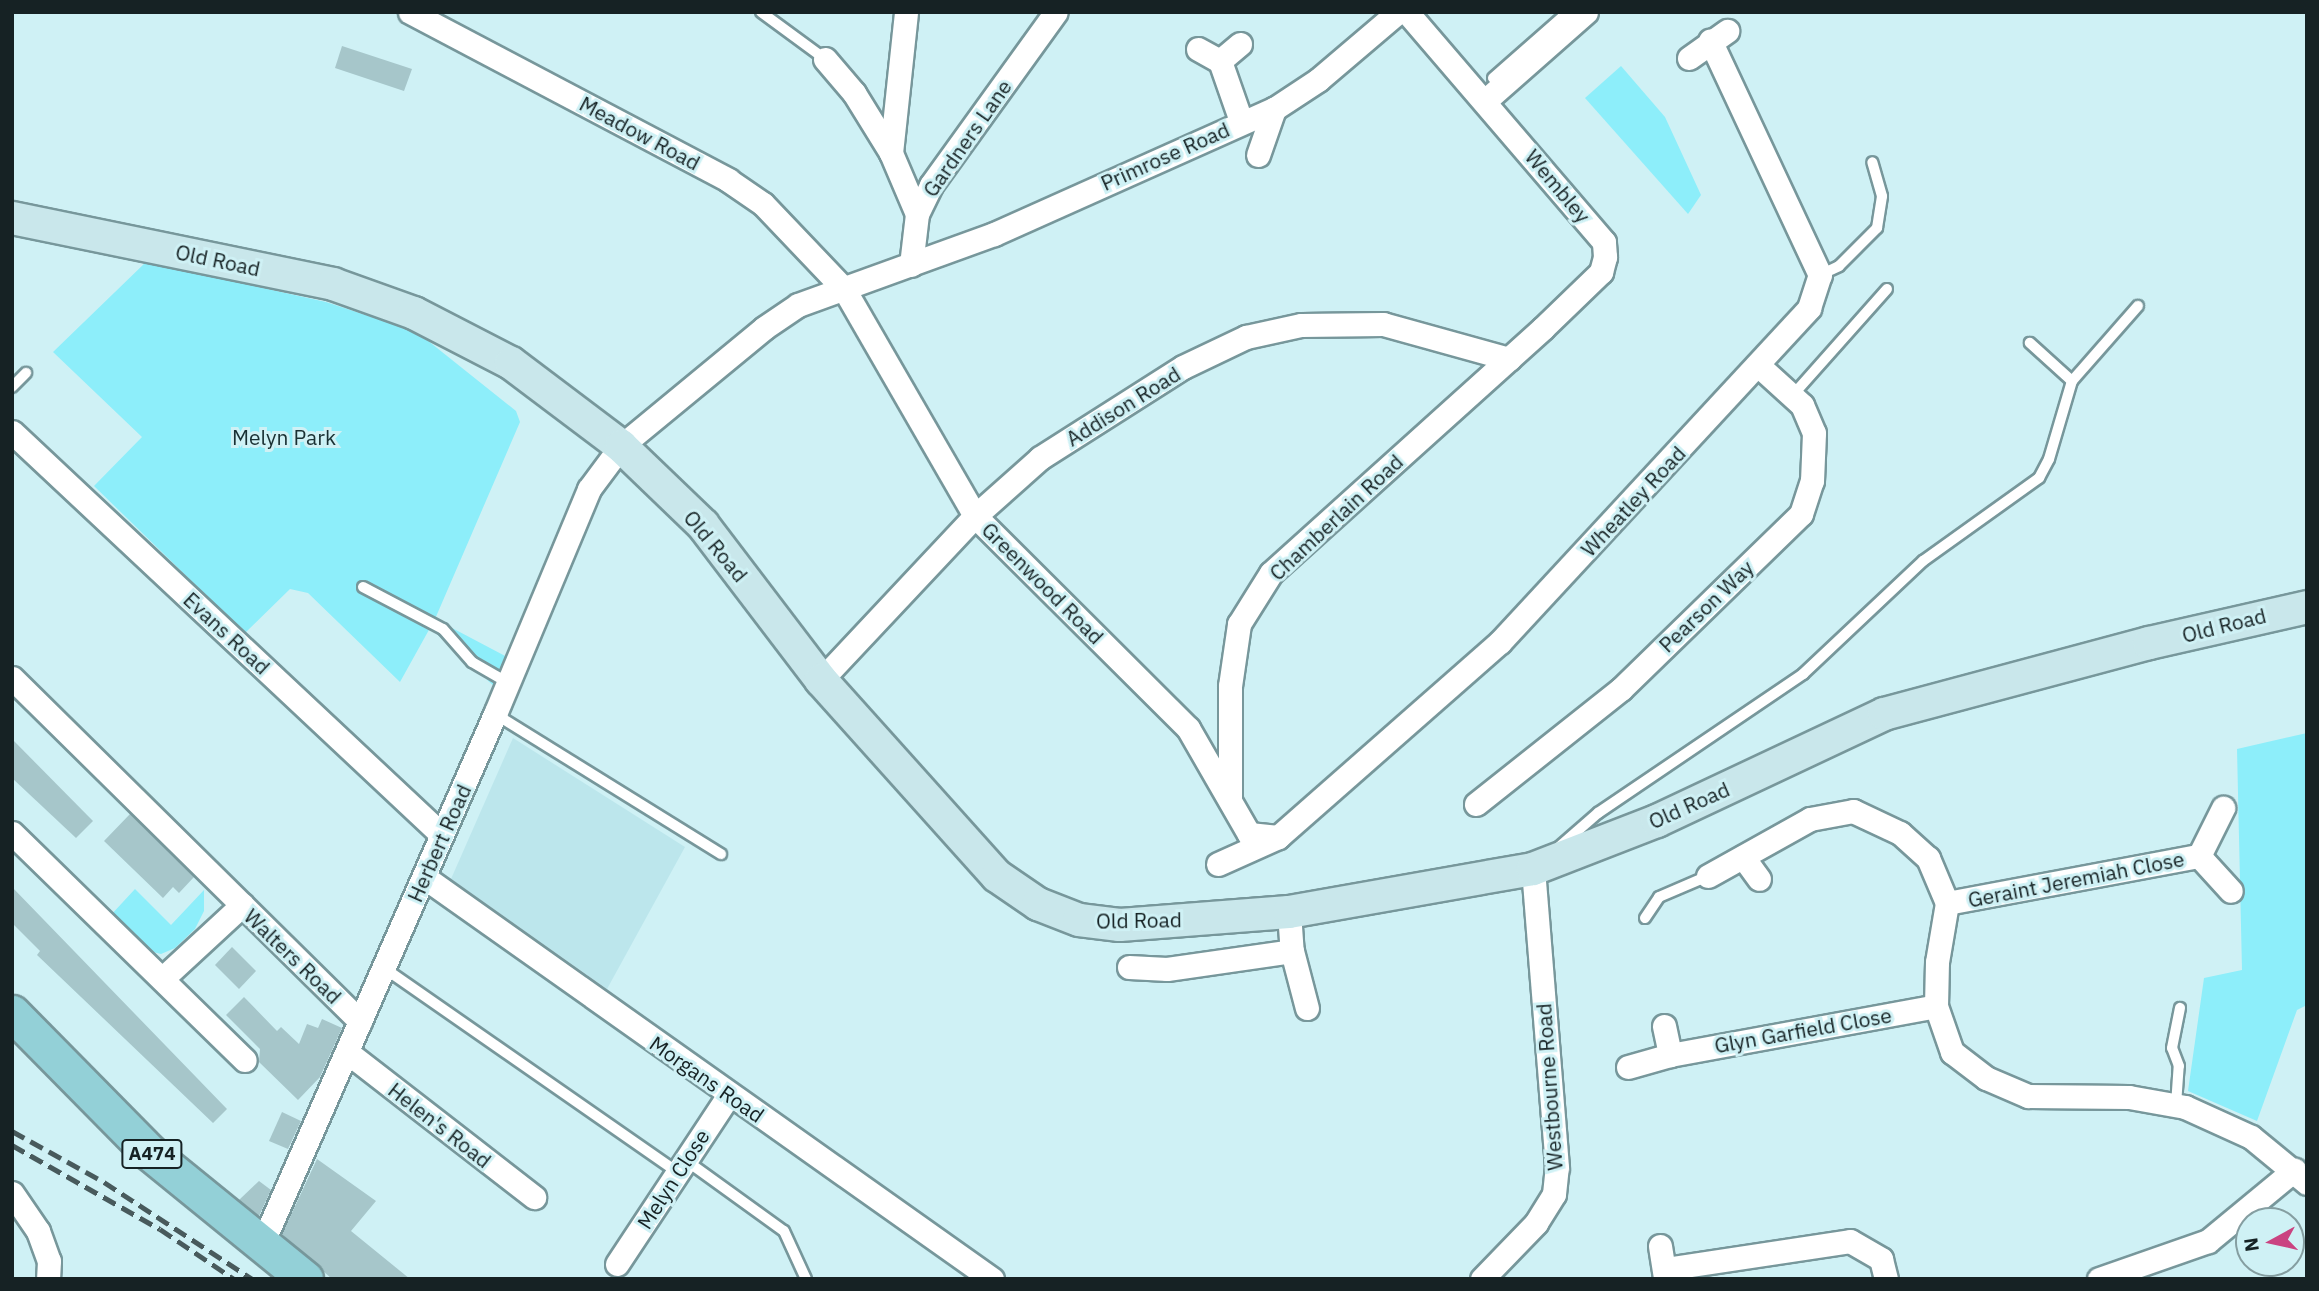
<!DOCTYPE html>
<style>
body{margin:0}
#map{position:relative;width:2319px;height:1291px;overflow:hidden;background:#cff1f5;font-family:"IBM Plex Sans",sans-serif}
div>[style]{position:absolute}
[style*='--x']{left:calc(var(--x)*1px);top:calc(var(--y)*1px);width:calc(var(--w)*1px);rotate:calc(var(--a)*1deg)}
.built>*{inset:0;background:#bce6ec}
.green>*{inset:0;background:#8deefa}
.building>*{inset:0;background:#a6c6ca}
.roads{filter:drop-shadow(2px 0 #77979b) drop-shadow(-2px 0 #77979b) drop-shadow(0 2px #77979b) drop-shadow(0 -2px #77979b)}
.lane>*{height:10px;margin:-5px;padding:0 5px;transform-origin:5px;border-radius:5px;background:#fff}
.street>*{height:23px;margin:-11.5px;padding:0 11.5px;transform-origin:11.5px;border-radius:11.5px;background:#fff}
.secondary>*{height:32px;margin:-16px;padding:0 16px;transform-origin:16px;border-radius:16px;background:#c9e7eb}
.primary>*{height:35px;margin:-17.5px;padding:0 17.5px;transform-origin:17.5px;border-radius:17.5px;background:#93d0d7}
.rail>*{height:5px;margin-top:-2.5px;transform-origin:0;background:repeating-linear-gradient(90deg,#485a5c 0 14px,transparent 0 21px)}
span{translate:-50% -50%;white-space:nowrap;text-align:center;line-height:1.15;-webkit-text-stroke:6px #cff1f5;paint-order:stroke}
.shield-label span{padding:2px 5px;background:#cff1f5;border:2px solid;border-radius:5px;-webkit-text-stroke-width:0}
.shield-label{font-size:19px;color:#162224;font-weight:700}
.street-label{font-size:21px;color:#162224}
.park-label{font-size:21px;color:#193033}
.frame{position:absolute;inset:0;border:14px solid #162224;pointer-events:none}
.north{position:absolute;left:2235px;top:1207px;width:70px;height:70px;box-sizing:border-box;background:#cff1f5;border:2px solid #859ea1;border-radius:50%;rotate:262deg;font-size:19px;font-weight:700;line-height:28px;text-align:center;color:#162224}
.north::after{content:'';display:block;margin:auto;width:24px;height:32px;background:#ca4381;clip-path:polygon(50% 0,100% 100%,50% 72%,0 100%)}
</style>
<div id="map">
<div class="built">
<i style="clip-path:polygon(513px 738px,685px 847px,607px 989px,451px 879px)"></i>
</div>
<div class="green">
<i style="clip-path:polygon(1621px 66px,1665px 117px,1701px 195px,1688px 214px,1585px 98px)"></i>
<i style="clip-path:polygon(146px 262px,326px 302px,417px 332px,516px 411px,520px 422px,435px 619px,509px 658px,495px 687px,430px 628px,400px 682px,308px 593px,290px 589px,245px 633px,94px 486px,142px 437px,53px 352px)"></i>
<i style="clip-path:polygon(2307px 733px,2307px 1005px,2297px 1010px,2257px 1121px,2188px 1091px,2204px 978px,2242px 970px,2237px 749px)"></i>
<i style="clip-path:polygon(135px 889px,171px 925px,204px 890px,204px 911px,195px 929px,175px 948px,161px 954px,149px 951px,110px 916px)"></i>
</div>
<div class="building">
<i style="clip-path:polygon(342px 46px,412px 69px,404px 91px,335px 68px)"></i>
<i style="clip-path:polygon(12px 739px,93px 821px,76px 838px,12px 778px)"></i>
<i style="clip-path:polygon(130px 814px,194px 877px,179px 893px,173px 887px,163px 898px,104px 841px)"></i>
<i style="clip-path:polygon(12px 887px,227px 1109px,213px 1123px,37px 955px,40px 951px,12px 923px)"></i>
<i style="clip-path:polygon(232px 947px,256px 971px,239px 989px,215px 965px)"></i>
<i style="clip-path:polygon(244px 997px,277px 1031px,281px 1027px,299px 1044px,307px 1024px,318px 1028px,322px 1019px,342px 1028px,320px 1077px,298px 1100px,259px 1062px,260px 1049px,226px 1015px)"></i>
<i style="clip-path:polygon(282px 1112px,301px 1121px,288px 1149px,269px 1141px)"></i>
<i style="clip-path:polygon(317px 1159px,376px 1201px,351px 1231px,410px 1279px,332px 1279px,282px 1234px)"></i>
<i style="clip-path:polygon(259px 1181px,271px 1190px,259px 1216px,239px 1200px)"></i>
</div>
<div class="roads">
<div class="lane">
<i style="--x:761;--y:12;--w:79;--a:36.3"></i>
<i style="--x:1493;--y:78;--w:100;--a:-41.3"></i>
<i style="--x:1820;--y:275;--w:21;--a:-25"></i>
<i style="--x:1839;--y:266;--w:54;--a:-45"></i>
<i style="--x:1877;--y:228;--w:32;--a:-81"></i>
<i style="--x:1882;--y:196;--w:35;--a:-106"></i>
<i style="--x:2072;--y:381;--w:100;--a:-48.7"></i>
<i style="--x:12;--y:387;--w:20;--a:-45"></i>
<i style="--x:1792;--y:396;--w:143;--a:-48.4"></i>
<i style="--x:363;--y:587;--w:90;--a:27.7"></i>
<i style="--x:443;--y:629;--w:44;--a:48.7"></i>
<i style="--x:472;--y:662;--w:39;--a:30"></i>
<i style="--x:495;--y:714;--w:266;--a:31.8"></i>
<i style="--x:1559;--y:847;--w:52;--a:-41.1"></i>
<i style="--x:1598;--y:813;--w:248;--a:-34.1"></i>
<i style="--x:1803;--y:674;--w:165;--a:-43.3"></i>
<i style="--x:1923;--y:561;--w:143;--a:-35.6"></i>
<i style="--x:2039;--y:478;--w:21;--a:-62"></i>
<i style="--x:2049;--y:459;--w:81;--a:-73.6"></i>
<i style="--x:2072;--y:381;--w:57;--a:-137.9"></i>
<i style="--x:1645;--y:918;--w:25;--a:-56"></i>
<i style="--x:1659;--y:897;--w:53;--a:-23.2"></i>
<i style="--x:384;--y:968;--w:356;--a:34.8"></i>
<i style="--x:2176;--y:1105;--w:39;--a:-86"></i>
<i style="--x:2179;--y:1066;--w:19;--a:-111"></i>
<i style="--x:2172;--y:1048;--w:41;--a:-78.7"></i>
<i style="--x:684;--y:1159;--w:123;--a:35.8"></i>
<i style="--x:784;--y:1231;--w:53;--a:65.4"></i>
</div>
<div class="street">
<i style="--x:410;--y:12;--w:360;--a:27.8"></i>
<i style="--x:728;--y:180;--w:42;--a:34.4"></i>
<i style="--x:763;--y:204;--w:117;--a:46.4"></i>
<i style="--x:844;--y:289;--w:262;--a:60"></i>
<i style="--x:975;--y:516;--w:301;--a:44.9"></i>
<i style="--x:1188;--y:728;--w:122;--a:60.1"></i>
<i style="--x:1249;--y:834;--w:29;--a:6"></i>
<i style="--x:1240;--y:44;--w:26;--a:140"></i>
<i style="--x:1220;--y:61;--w:64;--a:70.7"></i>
<i style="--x:1198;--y:49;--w:25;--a:29"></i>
<i style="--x:1689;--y:58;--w:47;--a:-35.4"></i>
<i style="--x:825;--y:59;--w:45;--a:49.5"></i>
<i style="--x:854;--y:93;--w:70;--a:58.3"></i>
<i style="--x:891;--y:153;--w:66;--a:66.9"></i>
<i style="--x:1486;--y:100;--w:133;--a:-41.3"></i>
<i style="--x:891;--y:153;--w:142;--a:-83.9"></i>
<i style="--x:1258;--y:155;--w:49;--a:-70.8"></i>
<i style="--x:911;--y:265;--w:51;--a:-83.3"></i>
<i style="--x:917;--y:214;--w:32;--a:-64"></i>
<i style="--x:931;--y:185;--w:213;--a:-54.2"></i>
<i style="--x:12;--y:432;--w:589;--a:43.14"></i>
<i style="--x:12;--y:678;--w:489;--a:44.6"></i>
<i style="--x:821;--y:680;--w:225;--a:-46.8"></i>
<i style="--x:975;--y:516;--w:87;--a:-41.7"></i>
<i style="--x:1040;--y:458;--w:169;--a:-32.5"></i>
<i style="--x:1183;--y:367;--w:70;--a:-25.5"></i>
<i style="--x:1246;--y:337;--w:56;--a:-12.3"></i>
<i style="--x:1301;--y:325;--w:82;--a:-0.7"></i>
<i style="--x:1383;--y:324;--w:131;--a:15.5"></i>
<i style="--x:1230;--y:797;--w:111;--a:-90"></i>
<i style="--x:1230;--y:686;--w:63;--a:-81.7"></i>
<i style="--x:1239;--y:624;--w:60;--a:-57.9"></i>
<i style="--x:1271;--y:573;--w:366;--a:-42"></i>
<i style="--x:1543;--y:328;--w:81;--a:-44"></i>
<i style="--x:1601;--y:272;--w:16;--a:-75"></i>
<i style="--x:1605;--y:257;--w:15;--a:-94"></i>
<i style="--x:1604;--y:242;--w:303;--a:-130.6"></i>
<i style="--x:1476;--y:804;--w:185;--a:-38.4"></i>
<i style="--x:1621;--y:689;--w:251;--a:-44.2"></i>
<i style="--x:1801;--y:514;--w:35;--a:-72"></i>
<i style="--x:1812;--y:481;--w:48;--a:-87.6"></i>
<i style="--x:1814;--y:433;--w:30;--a:-113"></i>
<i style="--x:1802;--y:405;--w:58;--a:-137.8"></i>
<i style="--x:12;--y:833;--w:325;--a:44.3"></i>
<i style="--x:2199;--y:856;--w:54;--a:-63.4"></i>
<i style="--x:1743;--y:857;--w:27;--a:54"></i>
<i style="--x:1218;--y:864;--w:66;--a:-24.2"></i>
<i style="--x:1278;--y:837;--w:295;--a:-41.3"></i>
<i style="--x:1500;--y:642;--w:455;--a:-47.2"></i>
<i style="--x:1809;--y:308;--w:35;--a:-72"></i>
<i style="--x:1820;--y:275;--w:259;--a:-115.1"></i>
<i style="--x:1708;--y:876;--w:117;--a:-29.2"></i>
<i style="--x:1810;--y:819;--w:44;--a:-10.5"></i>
<i style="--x:1853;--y:811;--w:52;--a:25.1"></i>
<i style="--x:1900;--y:833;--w:38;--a:42"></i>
<i style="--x:1928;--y:858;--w:49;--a:67.1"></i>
<i style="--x:1947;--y:903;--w:60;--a:99.6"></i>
<i style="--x:1937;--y:962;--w:44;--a:91.3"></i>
<i style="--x:1936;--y:1006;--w:49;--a:70.8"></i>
<i style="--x:1952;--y:1052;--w:43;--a:37.4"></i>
<i style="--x:1986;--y:1078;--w:46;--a:23.2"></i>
<i style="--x:2028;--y:1096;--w:101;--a:0.6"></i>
<i style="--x:2129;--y:1097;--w:57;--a:10.1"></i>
<i style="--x:2185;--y:1107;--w:72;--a:24.4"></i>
<i style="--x:2251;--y:1137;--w:72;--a:39.4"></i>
<i style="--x:424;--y:877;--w:696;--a:35.29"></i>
<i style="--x:1947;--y:903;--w:256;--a:-10.6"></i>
<i style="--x:2199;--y:856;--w:47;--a:47.6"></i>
<i style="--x:1289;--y:912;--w:39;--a:86"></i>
<i style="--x:1292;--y:951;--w:59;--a:75.3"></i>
<i style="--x:1129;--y:967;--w:38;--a:3"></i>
<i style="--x:1167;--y:969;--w:126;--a:-8.2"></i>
<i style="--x:163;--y:978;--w:108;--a:-42.7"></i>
<i style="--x:1664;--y:1026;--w:30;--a:78"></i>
<i style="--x:347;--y:1052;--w:237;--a:37.8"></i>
<i style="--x:1628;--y:1067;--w:44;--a:-15.9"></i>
<i style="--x:1670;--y:1055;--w:270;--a:-10.4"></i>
<i style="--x:12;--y:1193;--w:46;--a:55.6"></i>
<i style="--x:38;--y:1231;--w:32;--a:70"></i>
<i style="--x:49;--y:1261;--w:18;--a:93"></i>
<i style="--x:262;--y:1244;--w:579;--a:-66.27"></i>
<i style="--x:495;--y:714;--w:244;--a:-67.3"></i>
<i style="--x:589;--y:489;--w:54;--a:-53.3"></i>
<i style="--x:621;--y:446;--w:185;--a:-39.5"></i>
<i style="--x:764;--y:328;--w:41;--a:-34.1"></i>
<i style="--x:798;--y:305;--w:208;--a:-19.9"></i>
<i style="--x:994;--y:234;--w:307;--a:-24.1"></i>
<i style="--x:1274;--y:109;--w:53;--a:-33.4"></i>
<i style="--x:1318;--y:80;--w:105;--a:-40.4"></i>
<i style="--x:1660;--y:1246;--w:33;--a:81"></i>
<i style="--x:617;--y:1264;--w:203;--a:-56.5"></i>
<i style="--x:1665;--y:1269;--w:187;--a:-8.6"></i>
<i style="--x:1850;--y:1241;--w:36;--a:30"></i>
<i style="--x:1881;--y:1259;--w:21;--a:76"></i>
<i style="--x:1482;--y:1279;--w:78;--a:-46"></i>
<i style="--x:1536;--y:1223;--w:34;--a:-58"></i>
<i style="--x:1554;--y:1194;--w:27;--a:-84"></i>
<i style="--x:1557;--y:1167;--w:299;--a:-94.6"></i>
<i style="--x:2099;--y:1279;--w:115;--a:-19.2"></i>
<i style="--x:2208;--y:1241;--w:112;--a:-39.5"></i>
</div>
<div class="secondary">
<i style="--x:12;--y:218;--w:328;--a:11.6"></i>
<i style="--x:333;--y:284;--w:86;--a:19.7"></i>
<i style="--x:414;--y:313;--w:109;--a:27.3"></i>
<i style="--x:511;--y:363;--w:138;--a:37"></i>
<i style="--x:621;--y:446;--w:114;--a:43.9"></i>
<i style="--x:703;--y:525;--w:195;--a:52.7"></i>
<i style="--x:821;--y:680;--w:263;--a:48.1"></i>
<i style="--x:997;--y:876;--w:50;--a:34.3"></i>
<i style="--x:1038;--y:904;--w:44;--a:21.3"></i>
<i style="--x:1079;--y:920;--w:41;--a:7"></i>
<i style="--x:1120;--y:925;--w:169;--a:-4.4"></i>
<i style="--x:1289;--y:912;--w:248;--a:-10"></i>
<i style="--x:1533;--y:869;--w:133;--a:-21.2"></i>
<i style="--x:1657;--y:821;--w:251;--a:-25.2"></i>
<i style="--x:1884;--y:714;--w:274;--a:-15"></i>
<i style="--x:2149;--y:643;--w:162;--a:-12.8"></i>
</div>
<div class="primary">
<i style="--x:12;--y:1013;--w:195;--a:45.4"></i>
<i style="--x:149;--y:1152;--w:201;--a:39.1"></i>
</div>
</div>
<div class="rail">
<i style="--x:12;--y:1131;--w:105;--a:29"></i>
<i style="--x:104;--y:1182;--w:177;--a:33.2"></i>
<i style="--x:12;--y:1145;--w:170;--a:29.6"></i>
<i style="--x:160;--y:1229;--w:89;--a:34"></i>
</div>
<div class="shield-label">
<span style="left:152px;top:1154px">A474</span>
</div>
<div class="street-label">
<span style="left:640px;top:133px;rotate:28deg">Meadow Road</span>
<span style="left:967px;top:138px;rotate:-55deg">Gardners Lane</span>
<span style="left:1165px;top:156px;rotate:-24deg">Primrose Road</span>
<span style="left:1558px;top:186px;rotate:50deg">Wembley</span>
<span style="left:218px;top:260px;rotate:12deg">Old Road</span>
<span style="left:1123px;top:406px;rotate:-32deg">Addison Road</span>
<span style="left:1633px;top:501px;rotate:-47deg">Wheatley Road</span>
<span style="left:1336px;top:517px;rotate:-43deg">Chamberlain Road</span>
<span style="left:716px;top:546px;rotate:50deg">Old Road</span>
<span style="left:1043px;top:583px;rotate:45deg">Greenwood Road</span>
<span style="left:1706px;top:606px;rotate:-44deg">Pearson Way</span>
<span style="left:2224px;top:625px;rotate:-14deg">Old Road</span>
<span style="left:227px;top:633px;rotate:43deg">Evans Road</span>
<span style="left:1689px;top:805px;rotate:-24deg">Old Road</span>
<span style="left:439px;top:843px;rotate:-66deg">Herbert Road</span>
<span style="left:2076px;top:879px;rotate:-11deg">Geraint Jeremiah Close</span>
<span style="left:1139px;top:920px;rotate:-1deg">Old Road</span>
<span style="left:293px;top:956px;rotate:44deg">Walters Road</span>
<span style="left:1803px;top:1030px;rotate:-10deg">Glyn Garfield Close</span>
<span style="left:707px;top:1079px;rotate:35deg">Morgans Road</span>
<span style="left:1549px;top:1087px;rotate:-94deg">Westbourne Road</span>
<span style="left:440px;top:1125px;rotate:38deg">Helen's Road</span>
<span style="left:673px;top:1179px;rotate:-57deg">Melyn Close</span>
</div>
<div class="park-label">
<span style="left:284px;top:437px">Melyn Park</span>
</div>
<div class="frame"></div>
<div class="north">N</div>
</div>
